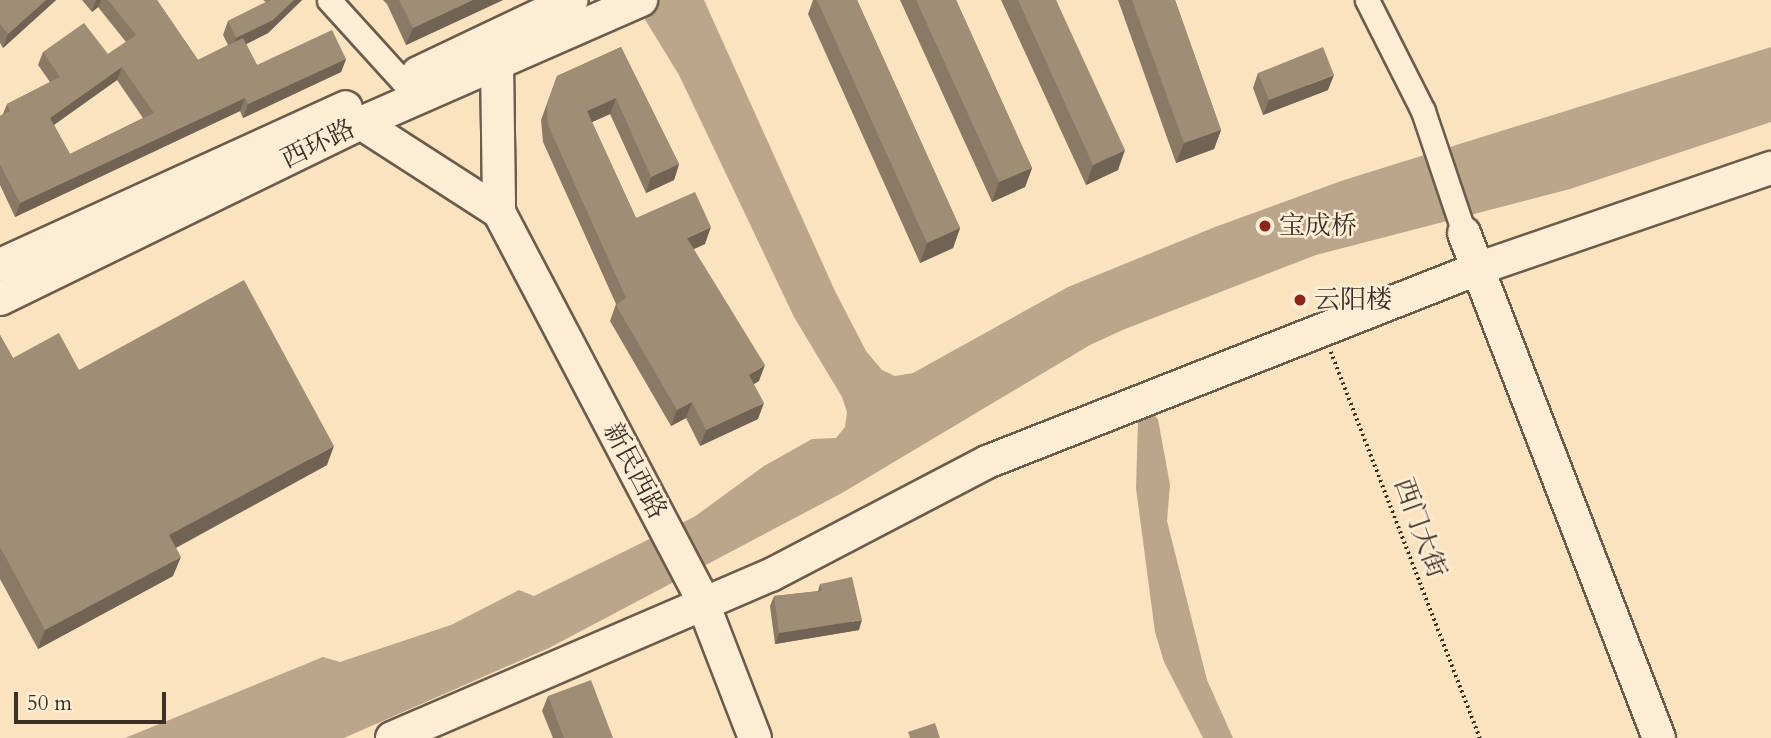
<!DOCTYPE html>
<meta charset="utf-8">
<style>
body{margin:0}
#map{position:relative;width:1771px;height:738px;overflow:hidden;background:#fce3bf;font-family:Cardo,"Noto Serif SC",serif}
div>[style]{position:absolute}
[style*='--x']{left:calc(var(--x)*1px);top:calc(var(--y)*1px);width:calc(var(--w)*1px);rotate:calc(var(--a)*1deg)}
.water>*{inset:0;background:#bba68b}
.path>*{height:3.5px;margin-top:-1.75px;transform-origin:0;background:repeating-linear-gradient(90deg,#3c2f26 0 2px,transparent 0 5.5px)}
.roads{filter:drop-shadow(2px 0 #6c5c4c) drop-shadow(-2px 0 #6c5c4c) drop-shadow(0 2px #6c5c4c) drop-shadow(0 -2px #6c5c4c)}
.street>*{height:23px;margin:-11.5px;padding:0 11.5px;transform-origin:11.5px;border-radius:11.5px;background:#fdedd5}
.secondary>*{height:32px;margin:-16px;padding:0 16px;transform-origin:16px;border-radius:16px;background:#fdedd5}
.wall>*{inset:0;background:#8a7965}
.shaded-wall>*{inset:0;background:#706353}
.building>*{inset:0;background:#a08d76}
.dots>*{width:19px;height:19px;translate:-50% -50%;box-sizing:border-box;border:4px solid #fdedd5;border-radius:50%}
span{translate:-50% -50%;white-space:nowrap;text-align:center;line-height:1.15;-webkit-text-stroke:5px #fdedd5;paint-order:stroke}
.street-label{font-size:26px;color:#3c2f26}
.poi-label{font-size:26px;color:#3c2f26}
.left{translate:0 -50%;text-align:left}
.scale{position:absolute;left:14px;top:692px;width:152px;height:32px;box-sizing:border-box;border:4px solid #3c2f26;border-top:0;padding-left:9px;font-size:21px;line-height:24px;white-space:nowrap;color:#3c2f26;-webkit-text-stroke:5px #fdedd5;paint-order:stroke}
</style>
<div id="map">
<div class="water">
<i style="clip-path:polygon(633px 0,704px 0,835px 291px,866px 351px,882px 370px,895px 376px,913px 373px,1068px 287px,1215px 227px,1341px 181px,1771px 47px,1771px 122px,1570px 189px,1316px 255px,1125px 329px,1090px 345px,842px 493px,549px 648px,344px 738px,125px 738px,323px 657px,340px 662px,451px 625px,519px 590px,534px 596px,694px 517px,764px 466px,812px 439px,836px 438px,845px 427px,847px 412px,842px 397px,794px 317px,679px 75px)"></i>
<i style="clip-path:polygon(1152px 413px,1158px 419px,1170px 485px,1167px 521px,1207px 680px,1233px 738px,1203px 738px,1164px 662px,1155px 632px,1136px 488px,1138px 420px)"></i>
</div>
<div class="path">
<i style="--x:1331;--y:352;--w:414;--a:68.9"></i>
</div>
<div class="roads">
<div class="street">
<i style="--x:329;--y:0;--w:131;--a:47.8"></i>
<i style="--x:1367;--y:0;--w:124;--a:63.2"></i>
<i style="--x:1423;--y:111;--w:129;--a:71.4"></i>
</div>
<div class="secondary">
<i style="--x:497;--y:61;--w:151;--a:89.2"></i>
<i style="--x:499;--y:212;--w:430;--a:62.3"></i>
<i style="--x:699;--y:593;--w:155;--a:68.9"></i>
<i style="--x:418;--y:73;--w:170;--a:-25.4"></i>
<i style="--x:361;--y:123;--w:164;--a:32.8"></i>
<i style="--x:1464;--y:233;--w:541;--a:68.89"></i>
<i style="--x:0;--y:265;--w:380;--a:-24.5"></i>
<i style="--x:0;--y:299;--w:402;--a:-26"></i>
<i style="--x:361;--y:123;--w:306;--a:-23.7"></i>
<i style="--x:392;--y:738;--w:413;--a:-23.3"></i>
<i style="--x:771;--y:575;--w:244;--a:-27.6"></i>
<i style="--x:987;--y:462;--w:527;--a:-21.5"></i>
<i style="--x:1477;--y:269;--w:311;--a:-19"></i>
</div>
</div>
<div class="wall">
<i style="clip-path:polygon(0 0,56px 0,3px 48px,0 43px)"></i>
<i style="clip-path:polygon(evenodd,82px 0,157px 0,198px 60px,228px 45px,223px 35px,228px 21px,266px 2px,263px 0,302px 0,268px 33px,246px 44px,257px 65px,346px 59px,341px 72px,243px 118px,240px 111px,15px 217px,0 185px,0 116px,3px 114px,7px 104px,50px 82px,38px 65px,43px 52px,108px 54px,126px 42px,98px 7px,92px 12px,82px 0,117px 80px,143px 118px,70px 154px,54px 125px,117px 80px)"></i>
<i style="clip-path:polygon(383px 0,503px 0,406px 45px,387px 4px)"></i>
<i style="clip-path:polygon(813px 0,857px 0,960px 228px,953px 248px,920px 263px,808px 14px)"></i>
<i style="clip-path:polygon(900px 0,956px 0,1032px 168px,1025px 187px,992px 202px)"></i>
<i style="clip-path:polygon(1001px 0,1056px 0,1118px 170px,1086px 185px)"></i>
<i style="clip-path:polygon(1118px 0,1175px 0,1221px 130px,1214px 149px,1176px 163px)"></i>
<i style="clip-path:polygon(621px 47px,679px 164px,674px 180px,646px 193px,610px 114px,592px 122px,636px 218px,705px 244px,693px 249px,759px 381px,754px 384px,758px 419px,700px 446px,686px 418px,671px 426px,610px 321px,616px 304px,543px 142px,541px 120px,557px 76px)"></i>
<i style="clip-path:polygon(1258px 73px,1328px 90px,1263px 115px,1253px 88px)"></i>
<i style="clip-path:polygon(0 335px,13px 358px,79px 370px,327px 465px,176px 548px,173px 576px,38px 649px,0 579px)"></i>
<i style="clip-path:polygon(820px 584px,859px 630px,775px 644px,770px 606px,774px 596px,818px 591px)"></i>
<i style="clip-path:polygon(548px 696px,613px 738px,553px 738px,542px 711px)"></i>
</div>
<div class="shaded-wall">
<i style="clip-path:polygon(46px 0,56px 0,3px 48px,8px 34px)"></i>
<i style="clip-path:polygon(96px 0,101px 0,98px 7px,92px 12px)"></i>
<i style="clip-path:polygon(294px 0,302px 0,268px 33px,231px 52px,236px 38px)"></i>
<i style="clip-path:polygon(473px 0,503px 0,406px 45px,413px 28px)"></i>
<i style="clip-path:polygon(346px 59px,341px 72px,243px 118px,248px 104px)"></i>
<i style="clip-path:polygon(122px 67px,117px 80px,45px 131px,50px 118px)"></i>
<i style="clip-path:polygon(1334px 75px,1328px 90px,1263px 115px,1269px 100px)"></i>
<i style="clip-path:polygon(245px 98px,240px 111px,15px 217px,20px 203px)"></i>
<i style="clip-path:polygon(616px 98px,610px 114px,581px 127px,587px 111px)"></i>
<i style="clip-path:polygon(1221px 130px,1214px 149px,1176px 163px,1184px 143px)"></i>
<i style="clip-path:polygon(1125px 150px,1118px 170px,1086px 185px,1093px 165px)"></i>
<i style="clip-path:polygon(679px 164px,674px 180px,646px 193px,651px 177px)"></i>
<i style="clip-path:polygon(1032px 168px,1025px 187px,992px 202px,999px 182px)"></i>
<i style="clip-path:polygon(711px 227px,705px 244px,681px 255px,687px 238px)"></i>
<i style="clip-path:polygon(960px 228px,953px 248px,920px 263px,927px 243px)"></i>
<i style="clip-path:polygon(765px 365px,759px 381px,743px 391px,749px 375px)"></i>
<i style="clip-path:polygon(692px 402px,686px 418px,671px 426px,677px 410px)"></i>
<i style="clip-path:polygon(764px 403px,758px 419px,700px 446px,706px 430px)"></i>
<i style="clip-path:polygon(334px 446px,327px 465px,162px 555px,169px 535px)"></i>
<i style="clip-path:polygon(181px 557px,173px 576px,38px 649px,45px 630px)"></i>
<i style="clip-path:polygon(862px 620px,859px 630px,775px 644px,779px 633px)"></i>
</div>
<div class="building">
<i style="clip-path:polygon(0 0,46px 0,8px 34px,0 24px)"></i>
<i style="clip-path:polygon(evenodd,108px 0,157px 0,198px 60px,243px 38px,257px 65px,332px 30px,346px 59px,248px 104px,245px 98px,20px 203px,0 164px,0 116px,10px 111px,7px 104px,60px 77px,43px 52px,84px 23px,108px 54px,136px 35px,108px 0,122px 67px,154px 113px,70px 154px,50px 118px,122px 67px)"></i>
<i style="clip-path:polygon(270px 0,294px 0,273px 20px,236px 38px,228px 21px)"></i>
<i style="clip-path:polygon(399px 0,473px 0,413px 28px)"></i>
<i style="clip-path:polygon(817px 0,857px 0,960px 228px,927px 243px)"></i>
<i style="clip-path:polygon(916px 0,956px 0,1032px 168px,999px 182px)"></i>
<i style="clip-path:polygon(1018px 0,1056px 0,1125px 150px,1093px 165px)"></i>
<i style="clip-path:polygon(1132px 0,1175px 0,1221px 130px,1184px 143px)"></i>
<i style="clip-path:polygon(621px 47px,679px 164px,651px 177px,616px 98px,587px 111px,636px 218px,695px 192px,711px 227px,687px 238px,765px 365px,749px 375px,764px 403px,706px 430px,692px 402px,677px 410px,616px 305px,626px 298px,548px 125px,547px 104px,557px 76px)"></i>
<i style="clip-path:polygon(1323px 47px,1334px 75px,1269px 100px,1258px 73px)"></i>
<i style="clip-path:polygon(244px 280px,334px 446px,169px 535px,181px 557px,45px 630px,0 547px,0 335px,13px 358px,59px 333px,79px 370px)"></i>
<i style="clip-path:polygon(852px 577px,862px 620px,779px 633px,774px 596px,822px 591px,820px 584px)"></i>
<i style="clip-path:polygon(591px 680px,613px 738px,564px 738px,548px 696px)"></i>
<i style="clip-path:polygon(935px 723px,940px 738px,910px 738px,908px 732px)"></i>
</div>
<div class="dots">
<i style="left:1265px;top:226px;background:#8f2418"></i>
<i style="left:1300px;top:300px;background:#8f2418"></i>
</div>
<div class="street-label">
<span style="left:318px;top:144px;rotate:-26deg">西环路</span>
<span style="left:635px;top:471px;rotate:62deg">新民西路</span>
<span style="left:1420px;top:528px;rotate:70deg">西门大街</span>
</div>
<div class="poi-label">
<span class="left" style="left:1279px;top:226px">宝成桥</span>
<span class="left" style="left:1314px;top:300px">云阳楼</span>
</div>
<div class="scale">50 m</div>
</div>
